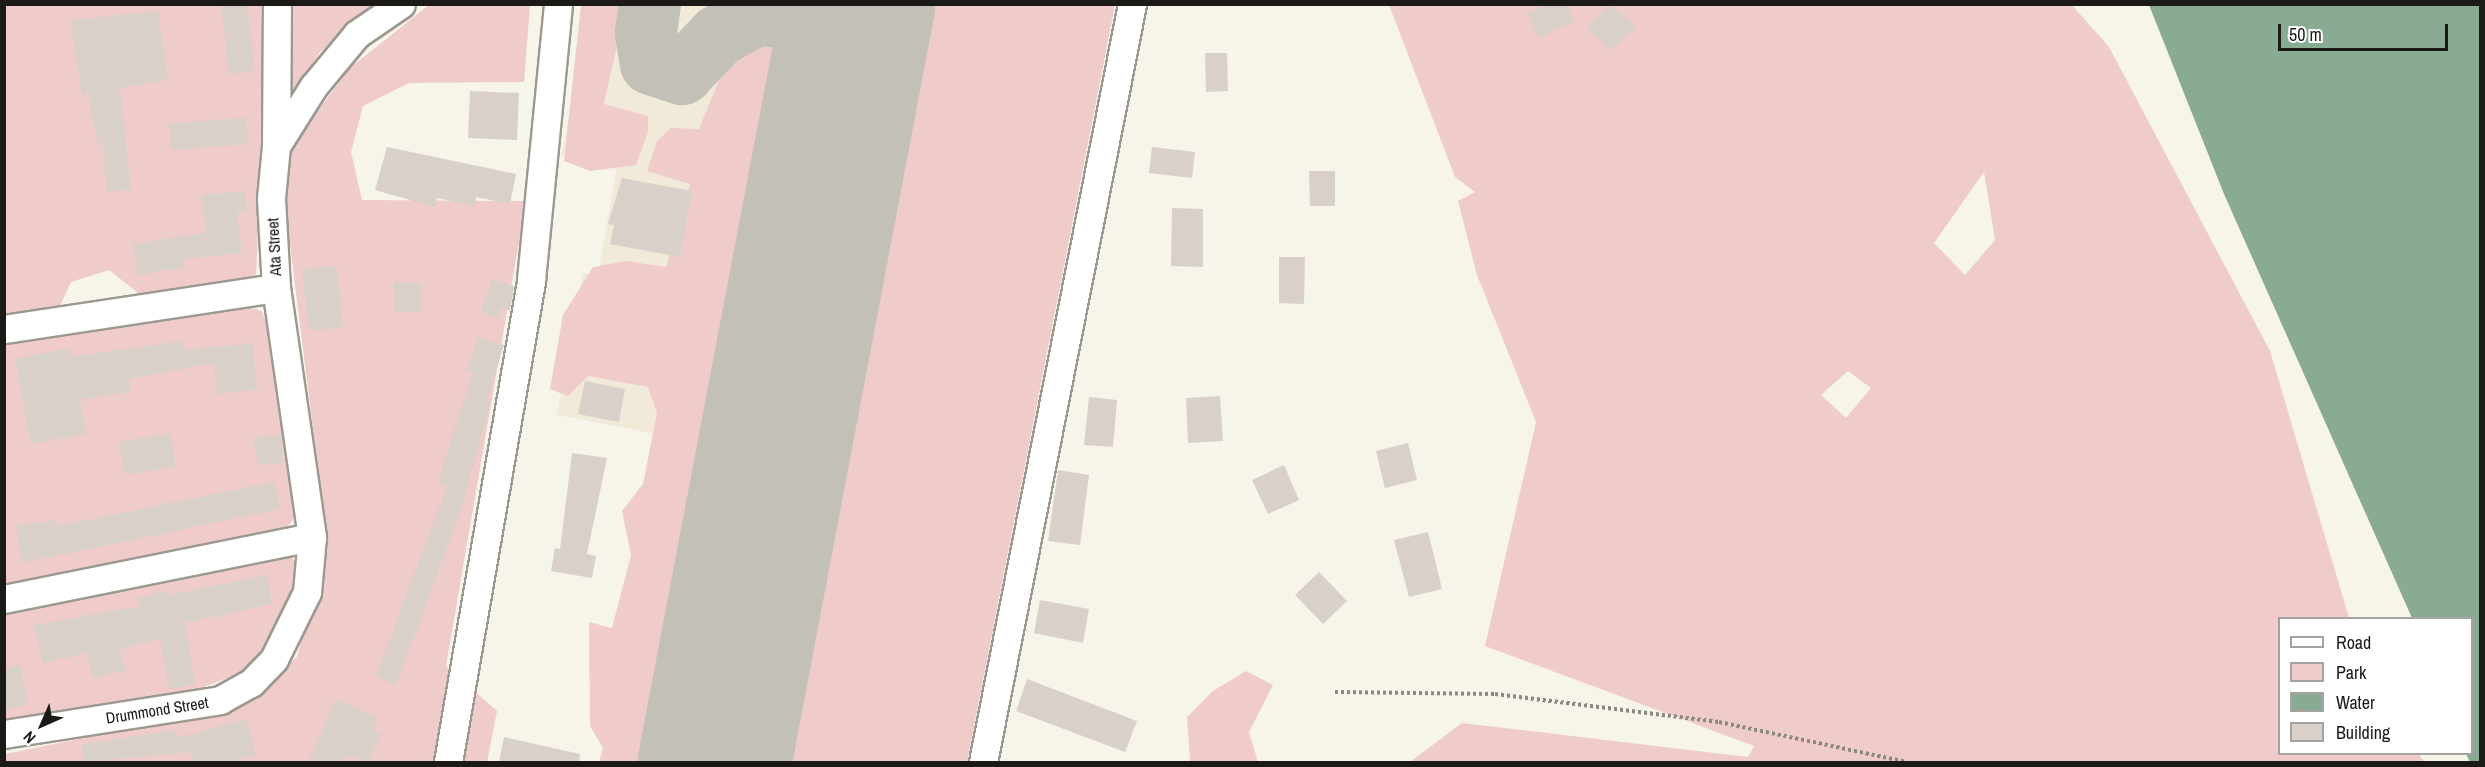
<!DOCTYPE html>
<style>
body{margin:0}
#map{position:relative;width:2485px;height:767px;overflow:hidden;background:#f7f4ea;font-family:"Archivo Narrow",sans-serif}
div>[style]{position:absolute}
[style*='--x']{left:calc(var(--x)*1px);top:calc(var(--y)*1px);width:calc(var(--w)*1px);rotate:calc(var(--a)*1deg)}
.built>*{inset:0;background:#f1ead9}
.green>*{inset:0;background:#efccc9}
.water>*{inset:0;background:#89ab93}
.taxiway>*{height:62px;margin:-31px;padding:0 31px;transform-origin:31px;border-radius:31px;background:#c3c0b8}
.runway>*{height:153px;margin:-76.5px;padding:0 76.5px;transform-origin:76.5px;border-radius:76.5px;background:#c3c0b8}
.building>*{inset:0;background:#d9d0c9}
.path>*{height:4px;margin-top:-2px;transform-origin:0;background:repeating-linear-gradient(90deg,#8b8882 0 3px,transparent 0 6px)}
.roads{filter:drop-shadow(2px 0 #9c9990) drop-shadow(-2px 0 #9c9990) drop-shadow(0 2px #9c9990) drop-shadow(0 -2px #9c9990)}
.minor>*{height:27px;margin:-13.5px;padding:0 13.5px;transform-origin:13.5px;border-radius:13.5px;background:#fff}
span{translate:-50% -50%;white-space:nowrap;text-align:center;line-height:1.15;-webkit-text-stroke:4.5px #fff;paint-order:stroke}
.street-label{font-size:16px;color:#1c1a17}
.frame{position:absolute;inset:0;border:6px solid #1c1a17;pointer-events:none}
.legend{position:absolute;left:2278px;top:617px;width:195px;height:138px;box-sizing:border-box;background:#fff;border:2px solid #a4a3a2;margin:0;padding:8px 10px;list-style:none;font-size:18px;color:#1c1a17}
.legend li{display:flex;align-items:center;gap:12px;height:30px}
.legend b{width:30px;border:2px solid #a4a3a2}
.north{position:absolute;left:12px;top:695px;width:60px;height:60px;-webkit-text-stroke:4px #fff;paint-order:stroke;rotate:225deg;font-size:16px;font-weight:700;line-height:24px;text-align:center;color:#1c1a17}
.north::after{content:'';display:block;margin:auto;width:21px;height:27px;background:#1c1a17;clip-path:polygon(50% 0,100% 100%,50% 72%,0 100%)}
.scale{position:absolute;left:2278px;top:24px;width:170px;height:27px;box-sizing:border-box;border:3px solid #1c1a17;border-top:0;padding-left:8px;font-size:18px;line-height:21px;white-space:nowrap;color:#1c1a17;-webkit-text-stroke:4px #fff;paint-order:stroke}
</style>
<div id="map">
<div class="built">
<i style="clip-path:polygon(591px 5px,971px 5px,824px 762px,605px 762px,667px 436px,557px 415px,583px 273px,598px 275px,617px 166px,561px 156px)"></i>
</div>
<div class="green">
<i style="clip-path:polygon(5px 5px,268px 5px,256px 275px,188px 294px,142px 296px,109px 270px,71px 282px,58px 310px,5px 321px)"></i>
<i style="clip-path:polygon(286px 5px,376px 5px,320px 52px,286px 105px)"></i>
<i style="clip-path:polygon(429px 5px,530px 5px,524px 82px,409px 83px,363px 106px,351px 152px,362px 200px,526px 201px,446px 666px,497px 711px,487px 762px,5px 762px,5px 754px,236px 707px,297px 657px,328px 548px,285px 205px,288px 150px,351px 67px)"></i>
<i style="clip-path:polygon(581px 5px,626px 5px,604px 104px,648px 116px,648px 132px,636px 165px,590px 171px,564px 161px)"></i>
<i style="clip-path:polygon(889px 5px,1115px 5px,967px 762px,740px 762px)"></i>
<i style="clip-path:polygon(evenodd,1389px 5px,2072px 5px,2109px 47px,2270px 351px,2349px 618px,2280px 618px,2280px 754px,2419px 754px,2424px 762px,1410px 762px,1462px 723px,1748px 757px,1754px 746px,1485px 646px,1536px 422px,1477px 275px,1458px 201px,1475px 192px,1455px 177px,1389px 5px,1984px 172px,1995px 240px,1965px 275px,1934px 243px,1984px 172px,1389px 5px,1848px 371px,1871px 388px,1846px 418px,1821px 395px,1848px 371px)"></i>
<i style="clip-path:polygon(766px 32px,797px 37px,814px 55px,820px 83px,690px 762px,599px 762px,603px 748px,590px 726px,589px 622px,612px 628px,631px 555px,622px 511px,643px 484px,657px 413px,648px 387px,588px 376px,568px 396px,550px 389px,563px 315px,593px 267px,626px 261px,666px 267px,690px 184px,647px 171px,657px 141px,671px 128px,699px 129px,731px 50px)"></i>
<i style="clip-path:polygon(239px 304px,262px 311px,278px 358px,300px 510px,284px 532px,5px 586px,5px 343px)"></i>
<i style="clip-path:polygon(291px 555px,298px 568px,287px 620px,245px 671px,188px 693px,5px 722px,5px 607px)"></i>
<i style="clip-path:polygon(1246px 671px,1273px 685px,1249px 732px,1258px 762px,1190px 762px,1187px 717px,1213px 691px)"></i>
</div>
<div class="water">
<i style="clip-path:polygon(2149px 5px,2480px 5px,2480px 762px,2470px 762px,2466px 754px,2472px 754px,2472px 618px,2412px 618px,2224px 194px)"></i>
</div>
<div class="taxiway">
<i style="--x:650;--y:4;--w:29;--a:98"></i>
<i style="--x:646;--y:33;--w:31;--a:81"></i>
<i style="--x:651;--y:64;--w:33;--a:18"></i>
<i style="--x:682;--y:74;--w:52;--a:-46.5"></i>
<i style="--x:718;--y:36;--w:43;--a:-28.9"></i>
<i style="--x:756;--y:15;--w:99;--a:3.5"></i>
</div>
<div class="runway">
<i style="--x:714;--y:762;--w:772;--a:-79.24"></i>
</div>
<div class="building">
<i style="clip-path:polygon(221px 4px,247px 4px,255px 71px,229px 74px)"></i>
<i style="clip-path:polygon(1546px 4px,1566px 4px,1574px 21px,1539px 38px,1527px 14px)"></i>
<i style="clip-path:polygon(1609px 4px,1636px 26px,1611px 51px,1587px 27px)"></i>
<i style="clip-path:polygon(158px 11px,168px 80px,120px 88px,131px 190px,106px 192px,103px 145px,98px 146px,88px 94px,82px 95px,70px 20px)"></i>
<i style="clip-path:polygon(1205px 53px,1227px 53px,1228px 91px,1206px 92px)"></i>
<i style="clip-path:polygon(470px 91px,519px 93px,517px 140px,468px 138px)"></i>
<i style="clip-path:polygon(246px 118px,248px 144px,171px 150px,169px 123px)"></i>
<i style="clip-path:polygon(387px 147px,516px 174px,510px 204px,476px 197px,475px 206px,437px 198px,435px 207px,375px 190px)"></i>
<i style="clip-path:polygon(1152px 147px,1195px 152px,1192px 178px,1149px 173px)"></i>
<i style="clip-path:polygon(1309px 171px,1335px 171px,1335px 206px,1310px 206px)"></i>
<i style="clip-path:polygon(622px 178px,692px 191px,680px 257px,610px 244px,614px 225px,608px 224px)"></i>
<i style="clip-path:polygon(245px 191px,247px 211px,237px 212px,242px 253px,184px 259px,186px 267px,138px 275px,133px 244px,206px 232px,202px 195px)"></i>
<i style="clip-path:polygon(1172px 208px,1203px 209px,1203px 267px,1171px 266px)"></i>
<i style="clip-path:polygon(1279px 257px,1305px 257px,1304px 304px,1279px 303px)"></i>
<i style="clip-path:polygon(336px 266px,343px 327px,309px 331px,302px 270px)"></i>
<i style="clip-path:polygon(492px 279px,514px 286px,510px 311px,501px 308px,498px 318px,481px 312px)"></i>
<i style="clip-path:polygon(394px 282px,421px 283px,420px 312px,394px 311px)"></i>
<i style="clip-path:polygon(478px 337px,504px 345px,486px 401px,491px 402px,460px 512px,396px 686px,376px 676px,447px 486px,437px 483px,473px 372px,467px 370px)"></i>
<i style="clip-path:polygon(184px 341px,186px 350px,253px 343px,257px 390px,217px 394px,214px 363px,129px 379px,131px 392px,80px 400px,86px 434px,31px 444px,15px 359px,69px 348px,71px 357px)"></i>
<i style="clip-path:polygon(585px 381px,625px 389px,619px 422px,578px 414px)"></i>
<i style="clip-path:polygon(1220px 396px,1223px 441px,1188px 443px,1186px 398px)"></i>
<i style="clip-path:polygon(1089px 397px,1117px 400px,1113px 447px,1084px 445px)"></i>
<i style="clip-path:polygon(170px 433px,176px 467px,125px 475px,119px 442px)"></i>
<i style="clip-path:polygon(281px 435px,283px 463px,258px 465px,253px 437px)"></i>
<i style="clip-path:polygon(1408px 443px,1417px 480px,1385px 488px,1376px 451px)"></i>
<i style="clip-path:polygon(572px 453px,607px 458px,587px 554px,596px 556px,592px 578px,551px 571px,555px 548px,560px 549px)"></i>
<i style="clip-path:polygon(1284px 465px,1299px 500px,1268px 514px,1252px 480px)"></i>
<i style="clip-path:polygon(1058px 470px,1089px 475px,1080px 545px,1048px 541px)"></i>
<i style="clip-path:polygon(275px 482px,280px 509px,22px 563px,16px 526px,56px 520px,57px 526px)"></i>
<i style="clip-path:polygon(1428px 532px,1442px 589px,1409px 597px,1394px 540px)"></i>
<i style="clip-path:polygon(1319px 572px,1347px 601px,1323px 624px,1295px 595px)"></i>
<i style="clip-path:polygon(267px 575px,272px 604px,185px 623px,195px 684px,169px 689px,160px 638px,120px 649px,125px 671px,92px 678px,87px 653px,43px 663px,34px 625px,141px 606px,139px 598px,167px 590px,169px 595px)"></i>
<i style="clip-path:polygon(1040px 600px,1089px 609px,1083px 643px,1034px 633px)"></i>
<i style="clip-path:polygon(20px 665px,28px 705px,4px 709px,4px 668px)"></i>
<i style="clip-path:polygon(1027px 679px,1137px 721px,1125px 752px,1016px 711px)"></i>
<i style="clip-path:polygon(336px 699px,378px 718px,373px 731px,381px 734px,368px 762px,346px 755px,342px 762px,308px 762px)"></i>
<i style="clip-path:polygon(246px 719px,256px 755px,231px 762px,194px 762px,191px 752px,84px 762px,81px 745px,175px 730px,176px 738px)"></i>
<i style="clip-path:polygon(504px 737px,580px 754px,579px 762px,499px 762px)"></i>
</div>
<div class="path">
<i style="--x:1335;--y:692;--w:160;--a:0.7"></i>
<i style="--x:1495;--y:694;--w:226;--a:7.1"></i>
<i style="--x:1719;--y:722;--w:192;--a:12"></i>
</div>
<div class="roads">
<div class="minor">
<i style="--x:276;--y:146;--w:142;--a:-89.6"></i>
<i style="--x:4;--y:329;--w:275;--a:-8.6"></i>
<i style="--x:4;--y:599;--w:314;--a:-11.4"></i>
<i style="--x:4;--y:734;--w:219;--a:-8.9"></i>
<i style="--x:220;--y:700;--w:35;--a:-29"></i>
<i style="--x:251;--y:683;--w:33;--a:-46"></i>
<i style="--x:274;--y:659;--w:75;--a:-63.8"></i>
<i style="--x:307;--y:592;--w:55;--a:-84.8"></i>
<i style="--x:312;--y:537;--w:252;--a:-98.2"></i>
<i style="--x:276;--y:288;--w:90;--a:-93.2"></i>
<i style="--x:271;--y:198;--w:52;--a:-84.5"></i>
<i style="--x:276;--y:146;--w:70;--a:-57.9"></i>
<i style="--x:313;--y:87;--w:69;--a:-50.3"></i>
<i style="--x:357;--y:34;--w:53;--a:-34.3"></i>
<i style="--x:448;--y:762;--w:489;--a:-80.2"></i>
<i style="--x:531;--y:280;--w:277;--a:-84.4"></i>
<i style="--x:983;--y:762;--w:773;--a:-78.88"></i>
</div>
</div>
<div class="street-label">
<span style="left:274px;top:247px;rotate:-93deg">Ata Street</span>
<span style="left:157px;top:710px;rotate:-9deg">Drummond Street</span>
</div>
<div class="frame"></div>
<ul class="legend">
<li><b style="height:8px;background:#fff"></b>Road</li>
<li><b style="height:16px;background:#efccc9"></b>Park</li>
<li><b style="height:16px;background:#89ab93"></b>Water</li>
<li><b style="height:16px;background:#d9d0c9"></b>Building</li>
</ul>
<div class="north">N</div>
<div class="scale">50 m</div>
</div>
